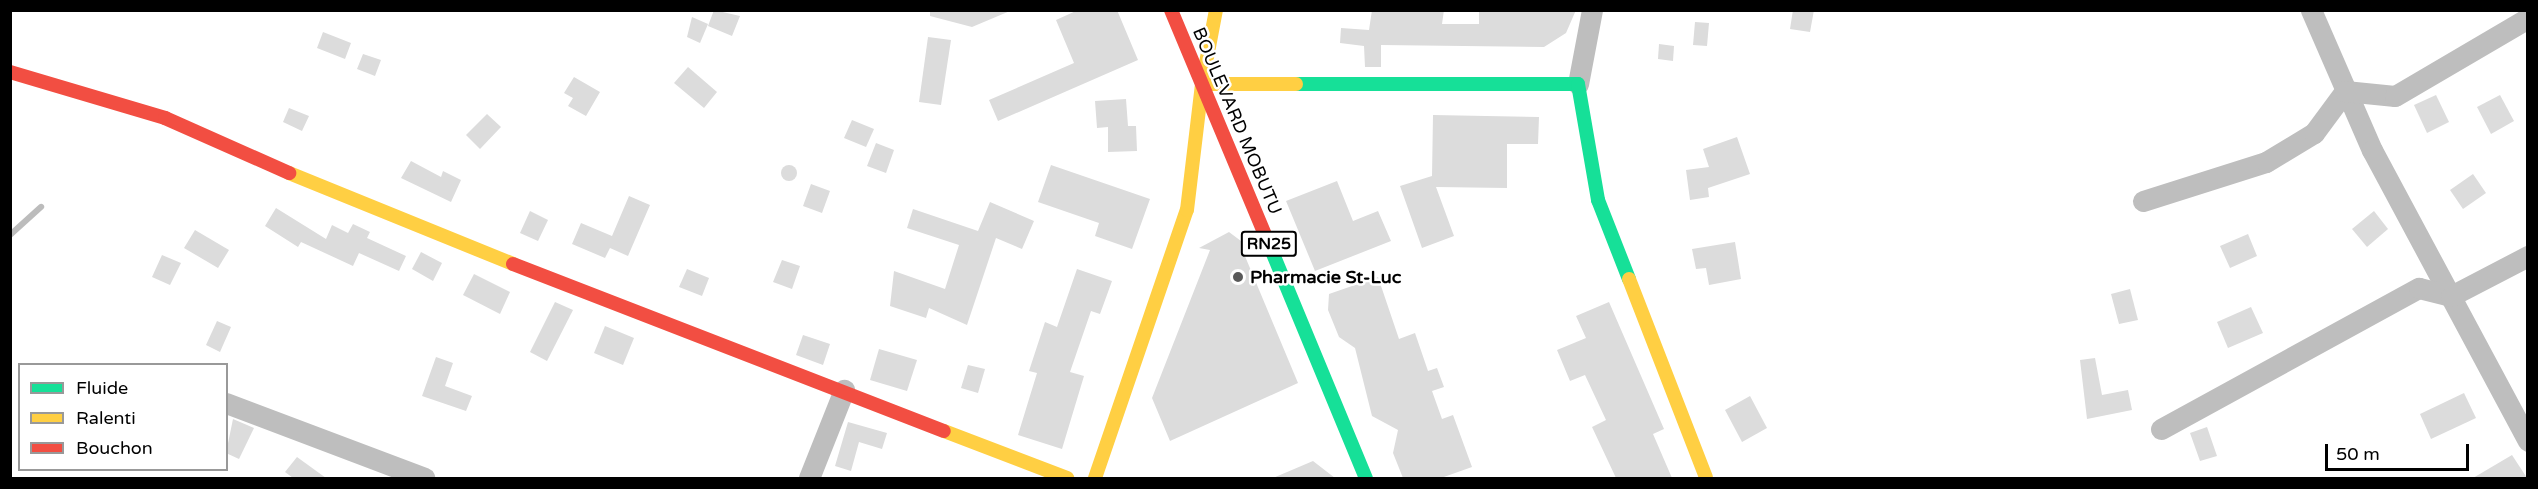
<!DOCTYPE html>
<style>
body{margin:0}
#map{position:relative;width:2538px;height:489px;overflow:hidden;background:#fff;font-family:"Varela Round",sans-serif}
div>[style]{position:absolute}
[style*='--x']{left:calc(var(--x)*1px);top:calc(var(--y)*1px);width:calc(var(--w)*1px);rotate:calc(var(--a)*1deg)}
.stream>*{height:6px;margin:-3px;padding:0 3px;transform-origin:3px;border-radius:3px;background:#bcbcbc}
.building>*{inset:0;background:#dcdcdc}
.round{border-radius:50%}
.street>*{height:21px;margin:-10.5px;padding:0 10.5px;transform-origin:10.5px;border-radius:10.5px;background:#bebebe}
.fast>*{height:14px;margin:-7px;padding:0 7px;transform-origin:7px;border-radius:7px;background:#16e098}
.slow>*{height:14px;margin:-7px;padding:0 7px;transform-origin:7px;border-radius:7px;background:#ffcf43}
.jam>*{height:14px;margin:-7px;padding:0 7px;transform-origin:7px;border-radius:7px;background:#f24e42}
.dots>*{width:16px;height:16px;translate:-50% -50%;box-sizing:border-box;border:3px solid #fff;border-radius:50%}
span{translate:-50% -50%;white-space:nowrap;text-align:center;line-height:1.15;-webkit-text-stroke:5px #fff;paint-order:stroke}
.shield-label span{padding:2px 4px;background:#fff;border:2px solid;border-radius:4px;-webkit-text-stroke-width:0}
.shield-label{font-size:16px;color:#000;font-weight:700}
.street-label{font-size:18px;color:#000}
.poi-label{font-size:18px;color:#000;font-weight:700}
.left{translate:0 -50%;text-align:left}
.frame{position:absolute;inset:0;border:12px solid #000;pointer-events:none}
.legend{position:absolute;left:18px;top:363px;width:210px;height:108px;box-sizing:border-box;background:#fff;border:2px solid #999;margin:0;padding:8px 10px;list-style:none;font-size:18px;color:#000}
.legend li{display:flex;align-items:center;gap:12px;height:30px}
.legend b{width:30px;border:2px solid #999}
.scale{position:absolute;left:2325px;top:444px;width:144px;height:27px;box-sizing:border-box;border:3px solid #000;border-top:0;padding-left:8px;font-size:18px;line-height:21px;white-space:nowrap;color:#000;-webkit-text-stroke:4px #fff;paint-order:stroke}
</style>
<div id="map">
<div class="stream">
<i style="--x:10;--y:235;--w:42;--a:-42.1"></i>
</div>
<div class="building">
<i style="clip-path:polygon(714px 10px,740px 16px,732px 36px,708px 26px)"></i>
<i style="clip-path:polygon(930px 10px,1010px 10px,1010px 11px,972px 27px,930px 16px)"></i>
<i style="clip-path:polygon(1078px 10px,1117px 10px,1138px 60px,998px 121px,989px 100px,1074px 63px,1056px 20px)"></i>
<i style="clip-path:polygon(1372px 10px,1444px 10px,1442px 24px,1479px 24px,1479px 10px,1576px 10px,1566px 33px,1544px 47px,1381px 45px,1381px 67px,1365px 67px,1364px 46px,1340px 43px,1341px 28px,1369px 30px)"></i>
<i style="clip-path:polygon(1793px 10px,1814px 10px,1810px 32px,1790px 29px)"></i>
<i style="clip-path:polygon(692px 17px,708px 24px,700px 43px,687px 37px)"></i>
<i style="clip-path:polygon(1695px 22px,1709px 23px,1707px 46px,1693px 45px)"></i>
<i style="clip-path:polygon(323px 32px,351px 43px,345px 59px,317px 48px)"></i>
<i style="clip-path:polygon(928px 37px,951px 40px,941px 105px,919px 102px)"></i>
<i style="clip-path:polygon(1659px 44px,1674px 46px,1673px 61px,1658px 59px)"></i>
<i style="clip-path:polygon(363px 54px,381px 60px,375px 76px,357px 69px)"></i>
<i style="clip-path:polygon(688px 67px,717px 92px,704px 108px,674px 83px)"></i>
<i style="clip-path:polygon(574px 77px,600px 92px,586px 116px,568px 106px,573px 98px,564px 93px)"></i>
<i style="clip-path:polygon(2436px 95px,2449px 122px,2427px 133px,2414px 105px)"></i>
<i style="clip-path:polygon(2500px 95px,2514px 121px,2491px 134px,2477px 107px)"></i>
<i style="clip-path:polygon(1126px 99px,1128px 126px,1136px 126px,1137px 151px,1108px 152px,1108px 127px,1097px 128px,1095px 101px)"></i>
<i style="clip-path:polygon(289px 108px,309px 116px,302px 131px,283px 122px)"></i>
<i style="clip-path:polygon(487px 114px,501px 127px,480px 149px,466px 135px)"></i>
<i style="clip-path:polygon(1433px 115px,1539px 117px,1538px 144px,1507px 144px,1507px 188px,1436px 187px,1454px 236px,1422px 248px,1400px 186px,1432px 176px)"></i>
<i style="clip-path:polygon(852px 120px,874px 129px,866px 147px,844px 138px)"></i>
<i style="clip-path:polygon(1737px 137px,1750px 174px,1708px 188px,1709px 197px,1690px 200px,1686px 170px,1709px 167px,1703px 149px)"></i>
<i style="clip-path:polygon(876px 143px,894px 150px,886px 173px,867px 166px)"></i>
<i style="clip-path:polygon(411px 161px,441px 177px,443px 171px,461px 180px,451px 202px,401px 178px)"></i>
<i style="clip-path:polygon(1051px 165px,1150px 199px,1132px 249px,1095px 236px,1099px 223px,1038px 202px)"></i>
<i class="round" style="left:781px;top:165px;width:16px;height:16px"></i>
<i style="clip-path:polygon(2473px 174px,2486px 193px,2463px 209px,2450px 190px)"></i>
<i style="clip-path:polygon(1337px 181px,1353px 221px,1378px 211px,1391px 241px,1315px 271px,1286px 201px)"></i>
<i style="clip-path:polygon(811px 184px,830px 191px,822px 213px,803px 206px)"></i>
<i style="clip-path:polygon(629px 196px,650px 205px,628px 256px,610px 248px,605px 258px,572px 244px,581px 223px,612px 236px)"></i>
<i style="clip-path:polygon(990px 202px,1034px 221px,1022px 249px,996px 238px,967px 325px,929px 308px,926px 318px,890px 306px,894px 271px,945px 289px,959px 245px,907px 228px,913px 209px,978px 231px)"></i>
<i style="clip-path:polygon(276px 208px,326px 239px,332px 225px,348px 233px,353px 224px,370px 232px,367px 238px,406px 256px,399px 271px,359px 253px,353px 266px,301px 242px,298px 247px,265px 226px)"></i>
<i style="clip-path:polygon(530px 211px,548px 220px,538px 241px,520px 233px)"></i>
<i style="clip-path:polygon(2374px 211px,2388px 229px,2367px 247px,2352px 229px)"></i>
<i style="clip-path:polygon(195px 230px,229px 250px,218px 268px,184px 248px)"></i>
<i style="clip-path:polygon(1229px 232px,1249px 247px,1242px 249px,1298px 383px,1170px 441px,1152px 398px,1210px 250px,1199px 248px)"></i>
<i style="clip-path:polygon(2248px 234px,2257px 256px,2230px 268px,2220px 246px)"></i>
<i style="clip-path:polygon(1735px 242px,1741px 279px,1709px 285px,1706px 268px,1696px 269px,1692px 249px)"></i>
<i style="clip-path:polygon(421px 252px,442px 263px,433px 281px,412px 269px)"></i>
<i style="clip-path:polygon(162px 255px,181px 263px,170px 285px,152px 277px)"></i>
<i style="clip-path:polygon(782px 260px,800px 266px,792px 289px,773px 282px)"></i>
<i style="clip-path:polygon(687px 269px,709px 278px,702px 296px,679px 287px)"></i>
<i style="clip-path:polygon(1077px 269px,1112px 281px,1100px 314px,1091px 311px,1070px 372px,1084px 376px,1062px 449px,1018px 435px,1037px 373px,1029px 371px,1045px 322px,1057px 327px)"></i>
<i style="clip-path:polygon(474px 274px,510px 292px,500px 314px,463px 295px)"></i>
<i style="clip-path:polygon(1378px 277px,1399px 339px,1415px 333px,1428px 371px,1437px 368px,1444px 387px,1432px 391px,1442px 419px,1453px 415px,1472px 467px,1441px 478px,1403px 478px,1393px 453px,1398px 430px,1372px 416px,1355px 348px,1339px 337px,1328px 310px,1329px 294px)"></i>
<i style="clip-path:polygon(2130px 289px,2138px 320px,2119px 324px,2111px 294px)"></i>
<i style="clip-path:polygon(555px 302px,573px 310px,547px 361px,530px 352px)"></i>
<i style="clip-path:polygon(1609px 302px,1664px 429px,1653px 434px,1672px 478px,1616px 478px,1592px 427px,1606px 420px,1585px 375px,1570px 381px,1557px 350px,1586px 338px,1576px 316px)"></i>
<i style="clip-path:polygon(2251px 307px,2263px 333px,2228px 348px,2217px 322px)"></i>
<i style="clip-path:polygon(217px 321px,231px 327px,220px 352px,206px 345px)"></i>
<i style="clip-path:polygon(605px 326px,634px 338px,623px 365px,594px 353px)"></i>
<i style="clip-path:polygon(803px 335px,830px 344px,823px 365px,796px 355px)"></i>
<i style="clip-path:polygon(879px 349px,917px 360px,907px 391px,870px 380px)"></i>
<i style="clip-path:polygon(436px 357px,453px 363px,445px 386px,472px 396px,466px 411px,422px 396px)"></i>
<i style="clip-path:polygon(2095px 358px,2102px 395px,2128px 390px,2132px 410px,2087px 419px,2080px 360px)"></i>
<i style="clip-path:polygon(968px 365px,985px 369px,978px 393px,961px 388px)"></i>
<i style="clip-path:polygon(2464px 393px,2476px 418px,2431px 439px,2420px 414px)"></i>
<i style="clip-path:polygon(1750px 396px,1767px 428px,1742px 442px,1725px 410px)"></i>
<i style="clip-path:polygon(233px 419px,254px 428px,239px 459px,226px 453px)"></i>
<i style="clip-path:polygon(848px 422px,887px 433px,882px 449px,859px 442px,851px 471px,835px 466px)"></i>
<i style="clip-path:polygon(2207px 427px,2217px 456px,2200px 461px,2190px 433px)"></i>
<i style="clip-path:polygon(2512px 455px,2527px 478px,2473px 478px)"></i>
<i style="clip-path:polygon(297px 457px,326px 478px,293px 478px,285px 472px)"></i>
<i style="clip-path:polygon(1313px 461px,1335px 478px,1273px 478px)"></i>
</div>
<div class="street">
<i style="--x:2311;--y:10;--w:153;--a:66.5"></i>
<i style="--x:2372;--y:150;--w:330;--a:61.8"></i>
<i style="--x:1578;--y:84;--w:75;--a:-79.3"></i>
<i style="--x:2143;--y:201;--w:129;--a:-17.6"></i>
<i style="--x:2266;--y:162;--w:56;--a:-31.1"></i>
<i style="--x:2314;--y:133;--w:52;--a:-53.6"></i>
<i style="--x:2345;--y:91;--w:50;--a:5.7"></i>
<i style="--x:2395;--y:96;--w:154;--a:-30.4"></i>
<i style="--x:226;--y:403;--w:212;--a:20.7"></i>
<i style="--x:2161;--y:429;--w:294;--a:-28.7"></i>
<i style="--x:2419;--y:288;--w:33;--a:14"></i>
<i style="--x:2451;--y:296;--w:87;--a:-27.5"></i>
<i style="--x:809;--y:478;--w:95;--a:-68.3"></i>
</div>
<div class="fast">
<i style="--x:1296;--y:84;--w:282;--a:0"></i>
<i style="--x:1578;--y:84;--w:118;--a:80.2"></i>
<i style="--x:1598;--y:200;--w:85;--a:68.6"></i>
<i style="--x:1266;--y:237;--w:261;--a:67.5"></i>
</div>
<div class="slow">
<i style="--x:1202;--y:84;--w:75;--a:-79.3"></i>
<i style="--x:289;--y:173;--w:242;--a:22.1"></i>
<i style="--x:1629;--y:279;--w:213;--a:68.8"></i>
<i style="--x:944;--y:431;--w:132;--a:20.9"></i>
<i style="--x:1095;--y:478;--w:283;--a:-71.1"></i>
<i style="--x:1187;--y:210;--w:127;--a:-83.2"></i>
<i style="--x:1202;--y:84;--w:94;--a:0"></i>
</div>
<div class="jam">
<i style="--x:1171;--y:10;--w:246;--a:67.3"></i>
<i style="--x:10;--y:72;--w:162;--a:16.5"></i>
<i style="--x:165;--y:118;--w:136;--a:23.9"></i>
<i style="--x:513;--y:264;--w:462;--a:21.2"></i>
</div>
<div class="dots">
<i style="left:1238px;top:277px;background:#595959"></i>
</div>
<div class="shield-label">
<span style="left:1269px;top:244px">RN25</span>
</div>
<div class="street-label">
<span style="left:1237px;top:121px;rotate:67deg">BOULEVARD MOBUTU</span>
</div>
<div class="poi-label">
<span class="left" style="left:1250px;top:277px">Pharmacie St-Luc</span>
</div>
<div class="frame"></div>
<ul class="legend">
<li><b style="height:8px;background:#16e098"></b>Fluide</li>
<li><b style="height:8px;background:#ffcf43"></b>Ralenti</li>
<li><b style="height:8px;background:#f24e42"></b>Bouchon</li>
</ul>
<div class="scale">50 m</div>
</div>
